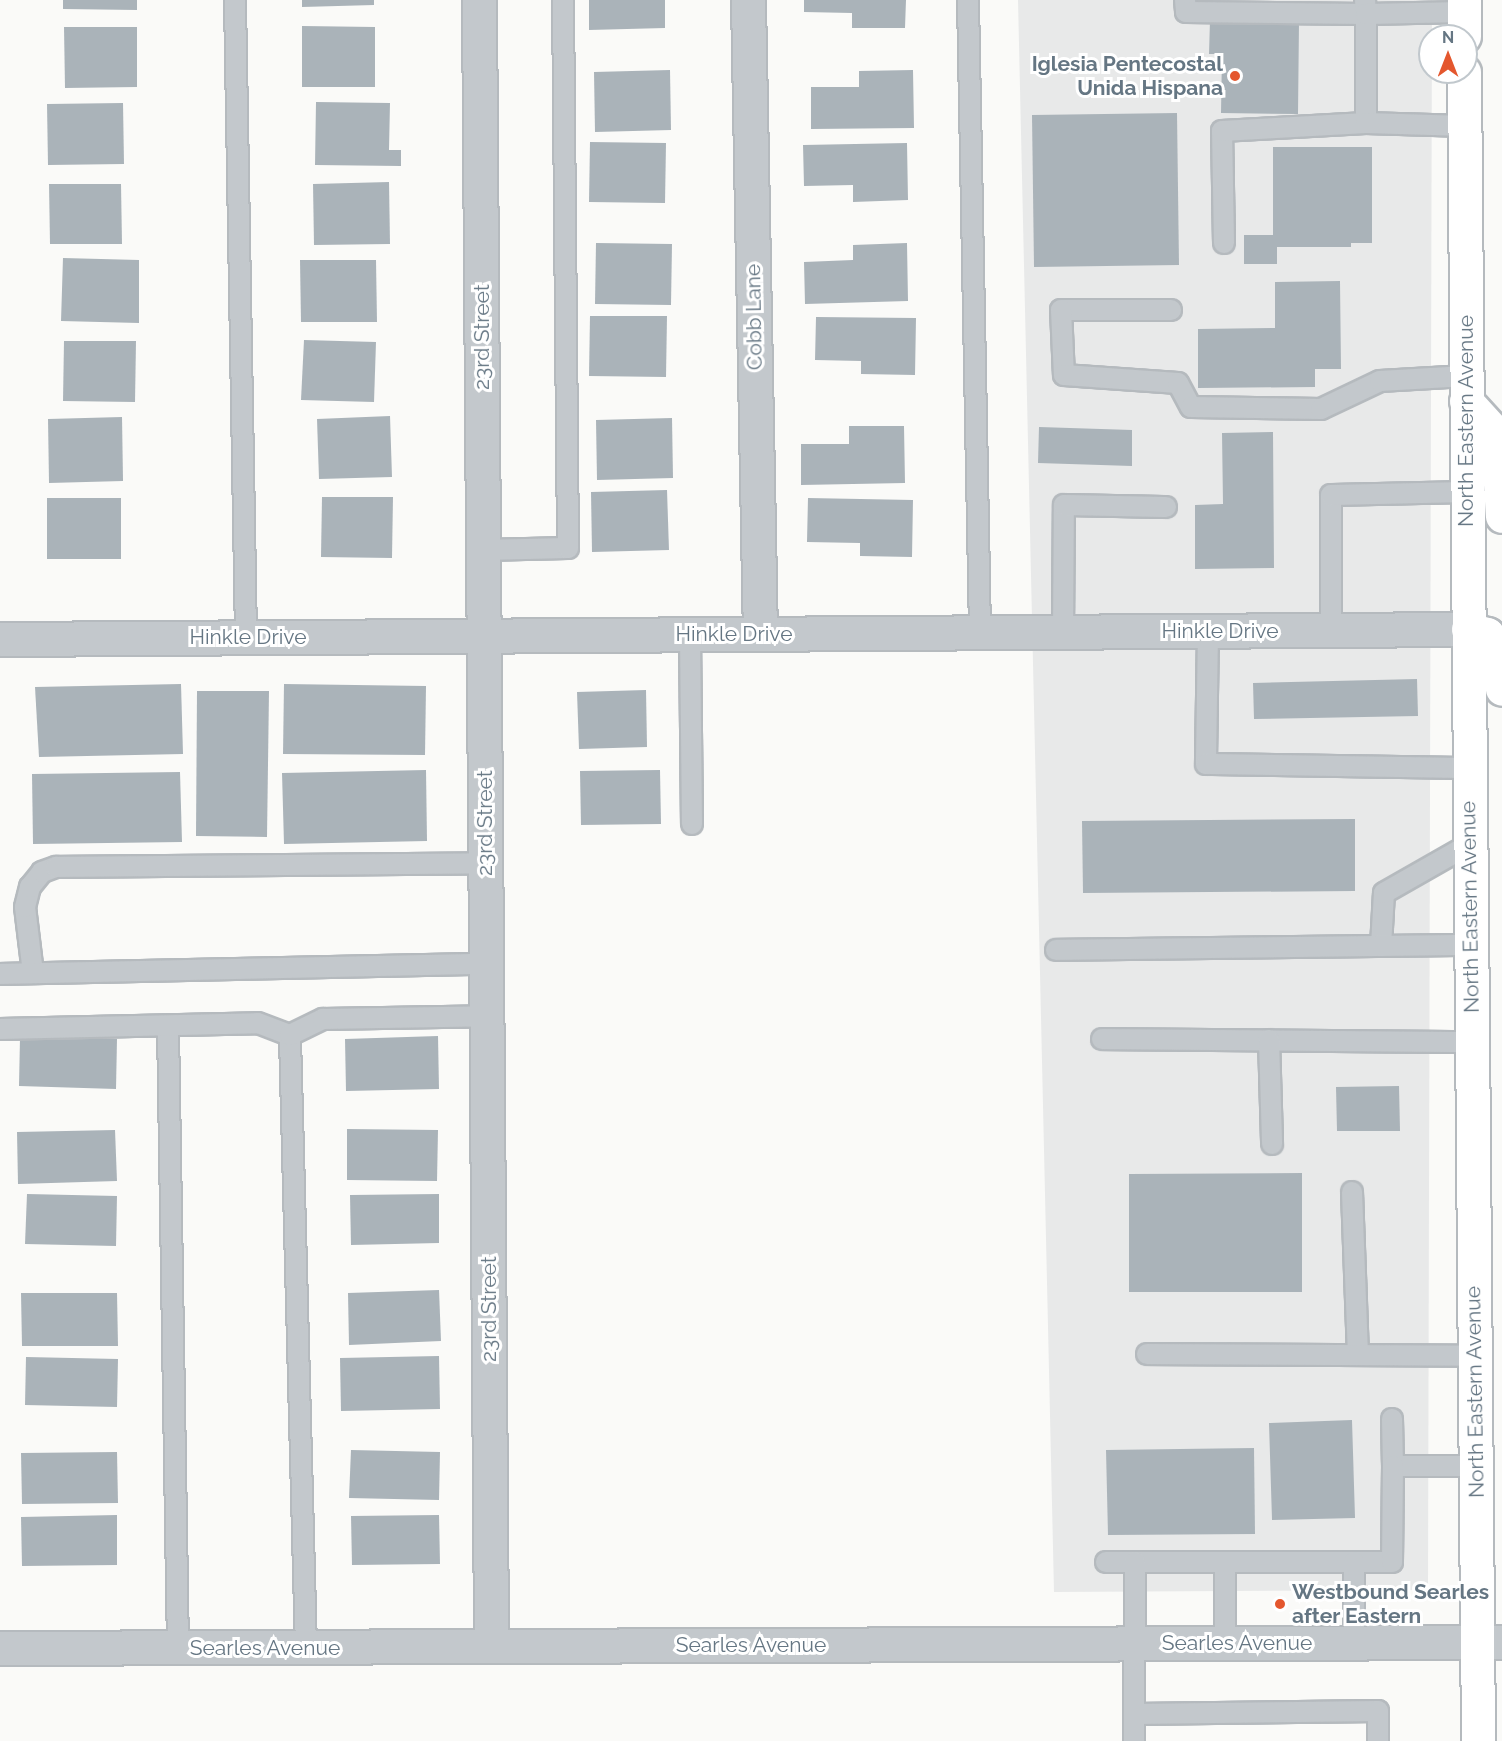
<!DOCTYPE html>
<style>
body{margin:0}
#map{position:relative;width:1502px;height:1741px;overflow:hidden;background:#fafaf8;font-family:Raleway,sans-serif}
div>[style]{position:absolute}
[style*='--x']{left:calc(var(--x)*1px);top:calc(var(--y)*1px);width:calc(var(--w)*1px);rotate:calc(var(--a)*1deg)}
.built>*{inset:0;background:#e8e9e9}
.building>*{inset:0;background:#aab3b9}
.roads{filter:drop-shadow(2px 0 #b5babe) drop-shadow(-2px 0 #b5babe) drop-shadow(0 2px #b5babe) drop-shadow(0 -2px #b5babe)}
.service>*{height:20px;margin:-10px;padding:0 10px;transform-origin:10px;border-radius:10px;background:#c3c8cc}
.minor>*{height:33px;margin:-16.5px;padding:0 16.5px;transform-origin:16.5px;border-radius:16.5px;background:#c3c8cc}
.tertiary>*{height:33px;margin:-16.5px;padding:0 16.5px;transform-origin:16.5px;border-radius:16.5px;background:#c3c8cc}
.primary>*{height:33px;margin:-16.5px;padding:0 16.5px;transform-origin:16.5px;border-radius:16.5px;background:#fff}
.dots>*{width:16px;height:16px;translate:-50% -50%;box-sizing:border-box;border:3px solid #fff;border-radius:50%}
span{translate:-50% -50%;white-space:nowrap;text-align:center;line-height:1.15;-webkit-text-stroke:6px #fff;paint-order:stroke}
.poi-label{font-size:21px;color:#657683;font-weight:700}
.right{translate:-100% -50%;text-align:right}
.left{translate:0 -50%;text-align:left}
.street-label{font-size:21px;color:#657683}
.north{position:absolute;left:1418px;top:24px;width:60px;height:60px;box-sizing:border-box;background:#fff;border:2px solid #c1c8cd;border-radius:50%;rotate:0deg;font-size:16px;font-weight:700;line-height:24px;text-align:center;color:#657683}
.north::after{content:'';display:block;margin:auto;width:21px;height:27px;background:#e4572e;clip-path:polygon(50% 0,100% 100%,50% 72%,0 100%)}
</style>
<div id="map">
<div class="built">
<i style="clip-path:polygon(1018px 0,1432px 0,1428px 1590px,1054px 1592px)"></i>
</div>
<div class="building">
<i style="clip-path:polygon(63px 0,137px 0,137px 10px,63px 9px)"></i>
<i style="clip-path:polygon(302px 0,374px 0,374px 5px,302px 7px)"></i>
<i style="clip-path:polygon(589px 0,665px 0,665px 28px,589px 30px)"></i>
<i style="clip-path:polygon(804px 0,906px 0,905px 28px,852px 28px,852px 13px,804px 12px)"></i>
<i style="clip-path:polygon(1210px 20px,1299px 22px,1298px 114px,1221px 113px,1222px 54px,1209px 54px)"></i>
<i style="clip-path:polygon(302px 26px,375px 27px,375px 87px,302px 87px)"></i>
<i style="clip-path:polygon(64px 27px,137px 27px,137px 87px,65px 88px)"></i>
<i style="clip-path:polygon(670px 70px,671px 130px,595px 132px,594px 72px)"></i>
<i style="clip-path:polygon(913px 70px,914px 128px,811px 129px,811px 87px,859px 87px,859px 71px)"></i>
<i style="clip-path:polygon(316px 102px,390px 103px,389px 150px,401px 150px,401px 166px,315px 165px)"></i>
<i style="clip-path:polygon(123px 103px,124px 164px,48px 165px,47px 104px)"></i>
<i style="clip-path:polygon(1177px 113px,1179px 265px,1034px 267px,1032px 115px)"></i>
<i style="clip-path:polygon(590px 142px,666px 143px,665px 203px,589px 202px)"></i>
<i style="clip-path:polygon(907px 143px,908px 200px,853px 202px,853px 185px,804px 186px,803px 145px)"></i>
<i style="clip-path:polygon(1273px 147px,1372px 147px,1372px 243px,1351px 243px,1351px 247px,1277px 247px,1277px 264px,1244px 264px,1244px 235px,1273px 235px)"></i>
<i style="clip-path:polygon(389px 182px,390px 244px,314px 245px,313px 184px)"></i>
<i style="clip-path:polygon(49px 184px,121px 184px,122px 244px,50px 244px)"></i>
<i style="clip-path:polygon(596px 243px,672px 244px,671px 305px,595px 304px)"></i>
<i style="clip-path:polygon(907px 243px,908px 301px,805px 304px,804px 262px,853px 260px,853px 245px)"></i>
<i style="clip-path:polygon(63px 258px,139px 260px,139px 323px,61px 321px)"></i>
<i style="clip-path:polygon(300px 260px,376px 260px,377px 322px,301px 322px)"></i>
<i style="clip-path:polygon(1340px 281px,1341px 369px,1315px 369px,1315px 387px,1198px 388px,1198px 329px,1275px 328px,1275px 282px)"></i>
<i style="clip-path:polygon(590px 316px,667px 316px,666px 377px,589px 376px)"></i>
<i style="clip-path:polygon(816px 317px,916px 318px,915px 375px,861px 374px,861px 361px,815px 360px)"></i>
<i style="clip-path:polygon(304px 340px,376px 342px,374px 402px,301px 400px)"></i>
<i style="clip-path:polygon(64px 341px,136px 341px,135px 402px,63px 401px)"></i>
<i style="clip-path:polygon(390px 416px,392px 477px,319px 479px,317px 419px)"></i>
<i style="clip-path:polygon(122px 417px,123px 481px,49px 483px,48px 419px)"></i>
<i style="clip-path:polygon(672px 418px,673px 478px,597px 480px,596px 420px)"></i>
<i style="clip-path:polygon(849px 426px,904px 426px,905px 483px,801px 485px,801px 444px,849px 444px)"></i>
<i style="clip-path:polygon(1039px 427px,1132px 430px,1132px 466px,1038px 463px)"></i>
<i style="clip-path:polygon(1273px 432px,1274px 568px,1195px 569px,1195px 505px,1223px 504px,1222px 433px)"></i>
<i style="clip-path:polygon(667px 490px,669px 550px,592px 552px,591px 492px)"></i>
<i style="clip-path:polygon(322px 497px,393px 497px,392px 558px,321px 557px)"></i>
<i style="clip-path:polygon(47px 498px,121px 498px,121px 559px,47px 559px)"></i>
<i style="clip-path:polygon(808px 498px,913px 500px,912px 557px,860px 556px,860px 543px,807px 542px)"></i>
<i style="clip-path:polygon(1417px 679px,1418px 716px,1254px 719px,1253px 683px)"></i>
<i style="clip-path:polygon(181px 684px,183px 754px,39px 757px,35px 687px)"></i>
<i style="clip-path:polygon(284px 684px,426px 686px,425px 755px,283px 754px)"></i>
<i style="clip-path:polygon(646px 690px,647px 747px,579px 749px,577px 692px)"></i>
<i style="clip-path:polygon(197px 691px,269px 691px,267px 837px,196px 836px)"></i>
<i style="clip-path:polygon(426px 770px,427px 841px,284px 844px,282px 773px)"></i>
<i style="clip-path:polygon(660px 770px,661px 824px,581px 825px,580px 771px)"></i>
<i style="clip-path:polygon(180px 772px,182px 842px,33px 844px,32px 774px)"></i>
<i style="clip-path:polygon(1355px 819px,1355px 891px,1083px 893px,1082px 821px)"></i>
<i style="clip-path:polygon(438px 1036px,439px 1089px,346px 1091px,345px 1039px)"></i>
<i style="clip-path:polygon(20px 1038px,117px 1039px,116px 1089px,19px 1086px)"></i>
<i style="clip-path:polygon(1399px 1086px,1400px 1131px,1337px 1131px,1336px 1087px)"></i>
<i style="clip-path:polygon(347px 1129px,438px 1130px,437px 1181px,347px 1180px)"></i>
<i style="clip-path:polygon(115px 1130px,117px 1181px,18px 1184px,17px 1132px)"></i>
<i style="clip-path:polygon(1302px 1173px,1302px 1292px,1129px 1292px,1129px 1174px)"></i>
<i style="clip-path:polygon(27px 1194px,117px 1196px,116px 1246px,25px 1244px)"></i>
<i style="clip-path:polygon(439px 1194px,439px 1243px,351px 1245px,350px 1195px)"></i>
<i style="clip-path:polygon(439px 1290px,441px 1341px,349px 1345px,348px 1293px)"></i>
<i style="clip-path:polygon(21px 1293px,117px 1293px,118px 1346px,22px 1346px)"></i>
<i style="clip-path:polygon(439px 1356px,440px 1409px,341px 1411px,340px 1358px)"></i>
<i style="clip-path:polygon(26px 1357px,118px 1359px,117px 1407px,25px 1405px)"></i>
<i style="clip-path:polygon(1352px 1420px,1355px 1518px,1272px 1520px,1269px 1423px)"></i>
<i style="clip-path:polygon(1254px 1448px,1255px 1534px,1108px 1535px,1106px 1450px)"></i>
<i style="clip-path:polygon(351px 1450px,440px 1452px,439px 1500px,349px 1498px)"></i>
<i style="clip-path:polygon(117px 1452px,118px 1503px,22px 1504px,21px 1453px)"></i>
<i style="clip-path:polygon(117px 1515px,117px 1565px,22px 1566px,21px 1517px)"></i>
<i style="clip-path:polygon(439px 1515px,440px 1564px,352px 1565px,351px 1516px)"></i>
</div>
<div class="roads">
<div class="service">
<i style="--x:235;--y:0;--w:637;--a:89.01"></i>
<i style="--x:968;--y:0;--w:633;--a:88.91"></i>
<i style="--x:1185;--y:0;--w:12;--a:85"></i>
<i style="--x:1186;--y:12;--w:180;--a:0.6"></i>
<i style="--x:1366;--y:14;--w:14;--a:-94"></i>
<i style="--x:1366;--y:123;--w:109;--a:-90"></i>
<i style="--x:1366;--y:14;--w:98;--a:-1.2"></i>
<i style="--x:1224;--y:243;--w:112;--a:-91"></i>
<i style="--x:1222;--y:131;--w:144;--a:-3.2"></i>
<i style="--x:1366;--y:123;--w:99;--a:1.7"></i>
<i style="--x:1171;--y:310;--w:110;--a:180"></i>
<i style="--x:1061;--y:310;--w:65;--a:87.4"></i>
<i style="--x:1064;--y:375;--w:114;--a:4"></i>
<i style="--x:1178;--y:383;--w:27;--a:62"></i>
<i style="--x:1191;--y:407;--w:130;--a:0.9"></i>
<i style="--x:1321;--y:409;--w:65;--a:-25.4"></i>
<i style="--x:1380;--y:381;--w:86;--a:-3.3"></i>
<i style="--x:483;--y:550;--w:85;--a:-1.3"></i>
<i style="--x:568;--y:548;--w:548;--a:-90.52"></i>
<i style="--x:1331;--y:631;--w:136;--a:-90"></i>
<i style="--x:1331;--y:495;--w:136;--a:-1.3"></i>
<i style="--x:1208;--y:632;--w:132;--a:90.9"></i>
<i style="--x:1206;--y:764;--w:263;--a:0.9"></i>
<i style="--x:1063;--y:633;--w:128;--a:-89.6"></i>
<i style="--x:1064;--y:505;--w:102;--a:1.1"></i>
<i style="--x:690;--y:634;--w:190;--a:89.4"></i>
<i style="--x:1381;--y:946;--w:53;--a:-86.8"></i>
<i style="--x:1384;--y:893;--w:99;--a:-29.7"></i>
<i style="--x:1056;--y:950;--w:414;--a:-0.7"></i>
<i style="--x:33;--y:973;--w:66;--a:-96.9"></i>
<i style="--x:25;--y:907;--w:21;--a:-76"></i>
<i style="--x:30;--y:887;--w:19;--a:-51"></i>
<i style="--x:42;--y:872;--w:15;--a:-20"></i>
<i style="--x:56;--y:867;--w:429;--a:-0.5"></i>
<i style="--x:0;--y:974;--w:486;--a:-1.2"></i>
<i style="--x:168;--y:1026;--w:622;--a:89.08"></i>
<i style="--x:0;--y:1029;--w:258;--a:-1.3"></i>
<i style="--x:258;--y:1023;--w:34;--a:21"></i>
<i style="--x:1102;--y:1039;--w:370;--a:0.5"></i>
<i style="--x:1269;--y:1040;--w:104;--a:88.3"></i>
<i style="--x:1352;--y:1192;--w:163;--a:87.9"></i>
<i style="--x:1147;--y:1354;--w:328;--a:0.3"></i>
<i style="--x:1392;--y:1419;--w:47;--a:88.8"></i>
<i style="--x:1393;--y:1466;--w:83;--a:0"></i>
<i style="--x:1106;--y:1562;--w:286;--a:0"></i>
<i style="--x:1392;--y:1562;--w:96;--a:-89.4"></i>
<i style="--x:1225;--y:1562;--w:81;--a:90"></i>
<i style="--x:1354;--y:1562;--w:81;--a:90"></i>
<i style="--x:306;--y:1648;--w:613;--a:-91.5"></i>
<i style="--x:290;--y:1035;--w:37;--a:-26"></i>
<i style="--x:323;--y:1019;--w:164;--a:-1"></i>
<i style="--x:1134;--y:1714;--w:244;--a:-0.7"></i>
<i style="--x:1378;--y:1711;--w:30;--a:90"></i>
<i style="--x:1134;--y:1741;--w:179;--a:-89.7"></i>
</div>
<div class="minor">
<i style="--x:479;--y:0;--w:1646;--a:89.58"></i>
<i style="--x:748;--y:0;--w:634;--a:88.92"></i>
<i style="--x:0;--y:639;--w:1468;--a:-0.39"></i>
</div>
<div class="tertiary">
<i style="--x:0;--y:1648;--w:1502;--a:-0.23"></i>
</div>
<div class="primary">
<i style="--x:1464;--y:0;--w:36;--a:90"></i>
<i style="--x:1464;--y:72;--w:1669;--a:89.52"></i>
<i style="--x:1466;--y:401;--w:46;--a:47.6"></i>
<i style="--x:1497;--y:435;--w:81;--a:86.5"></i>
<i style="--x:1468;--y:629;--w:20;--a:15"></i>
<i style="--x:1487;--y:634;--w:19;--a:54"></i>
<i style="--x:1498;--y:649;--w:40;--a:84.3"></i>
</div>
</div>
<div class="dots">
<i style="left:1235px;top:76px;background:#e4572e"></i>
<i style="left:1280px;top:1604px;background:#e4572e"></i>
</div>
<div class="poi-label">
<span class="right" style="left:1223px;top:76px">Iglesia Pentecostal<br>Unida Hispana</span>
<span class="left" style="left:1292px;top:1604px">Westbound Searles<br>after Eastern</span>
</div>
<div class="street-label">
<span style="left:754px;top:317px;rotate:-91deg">Cobb Lane</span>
<span style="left:482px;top:337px;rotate:-90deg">23rd Street</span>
<span style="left:1466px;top:421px;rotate:-90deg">North Eastern Avenue</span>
<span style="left:1220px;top:631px">Hinkle Drive</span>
<span style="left:734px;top:634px">Hinkle Drive</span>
<span style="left:248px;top:637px">Hinkle Drive</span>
<span style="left:485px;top:823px;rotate:-90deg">23rd Street</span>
<span style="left:1470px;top:907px;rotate:-91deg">North Eastern Avenue</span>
<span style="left:489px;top:1309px;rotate:-90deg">23rd Street</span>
<span style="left:1475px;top:1392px;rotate:-91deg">North Eastern Avenue</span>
<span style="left:1237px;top:1643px">Searles Avenue</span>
<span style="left:751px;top:1645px">Searles Avenue</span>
<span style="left:265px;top:1648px">Searles Avenue</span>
</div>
<div class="north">N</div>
</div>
